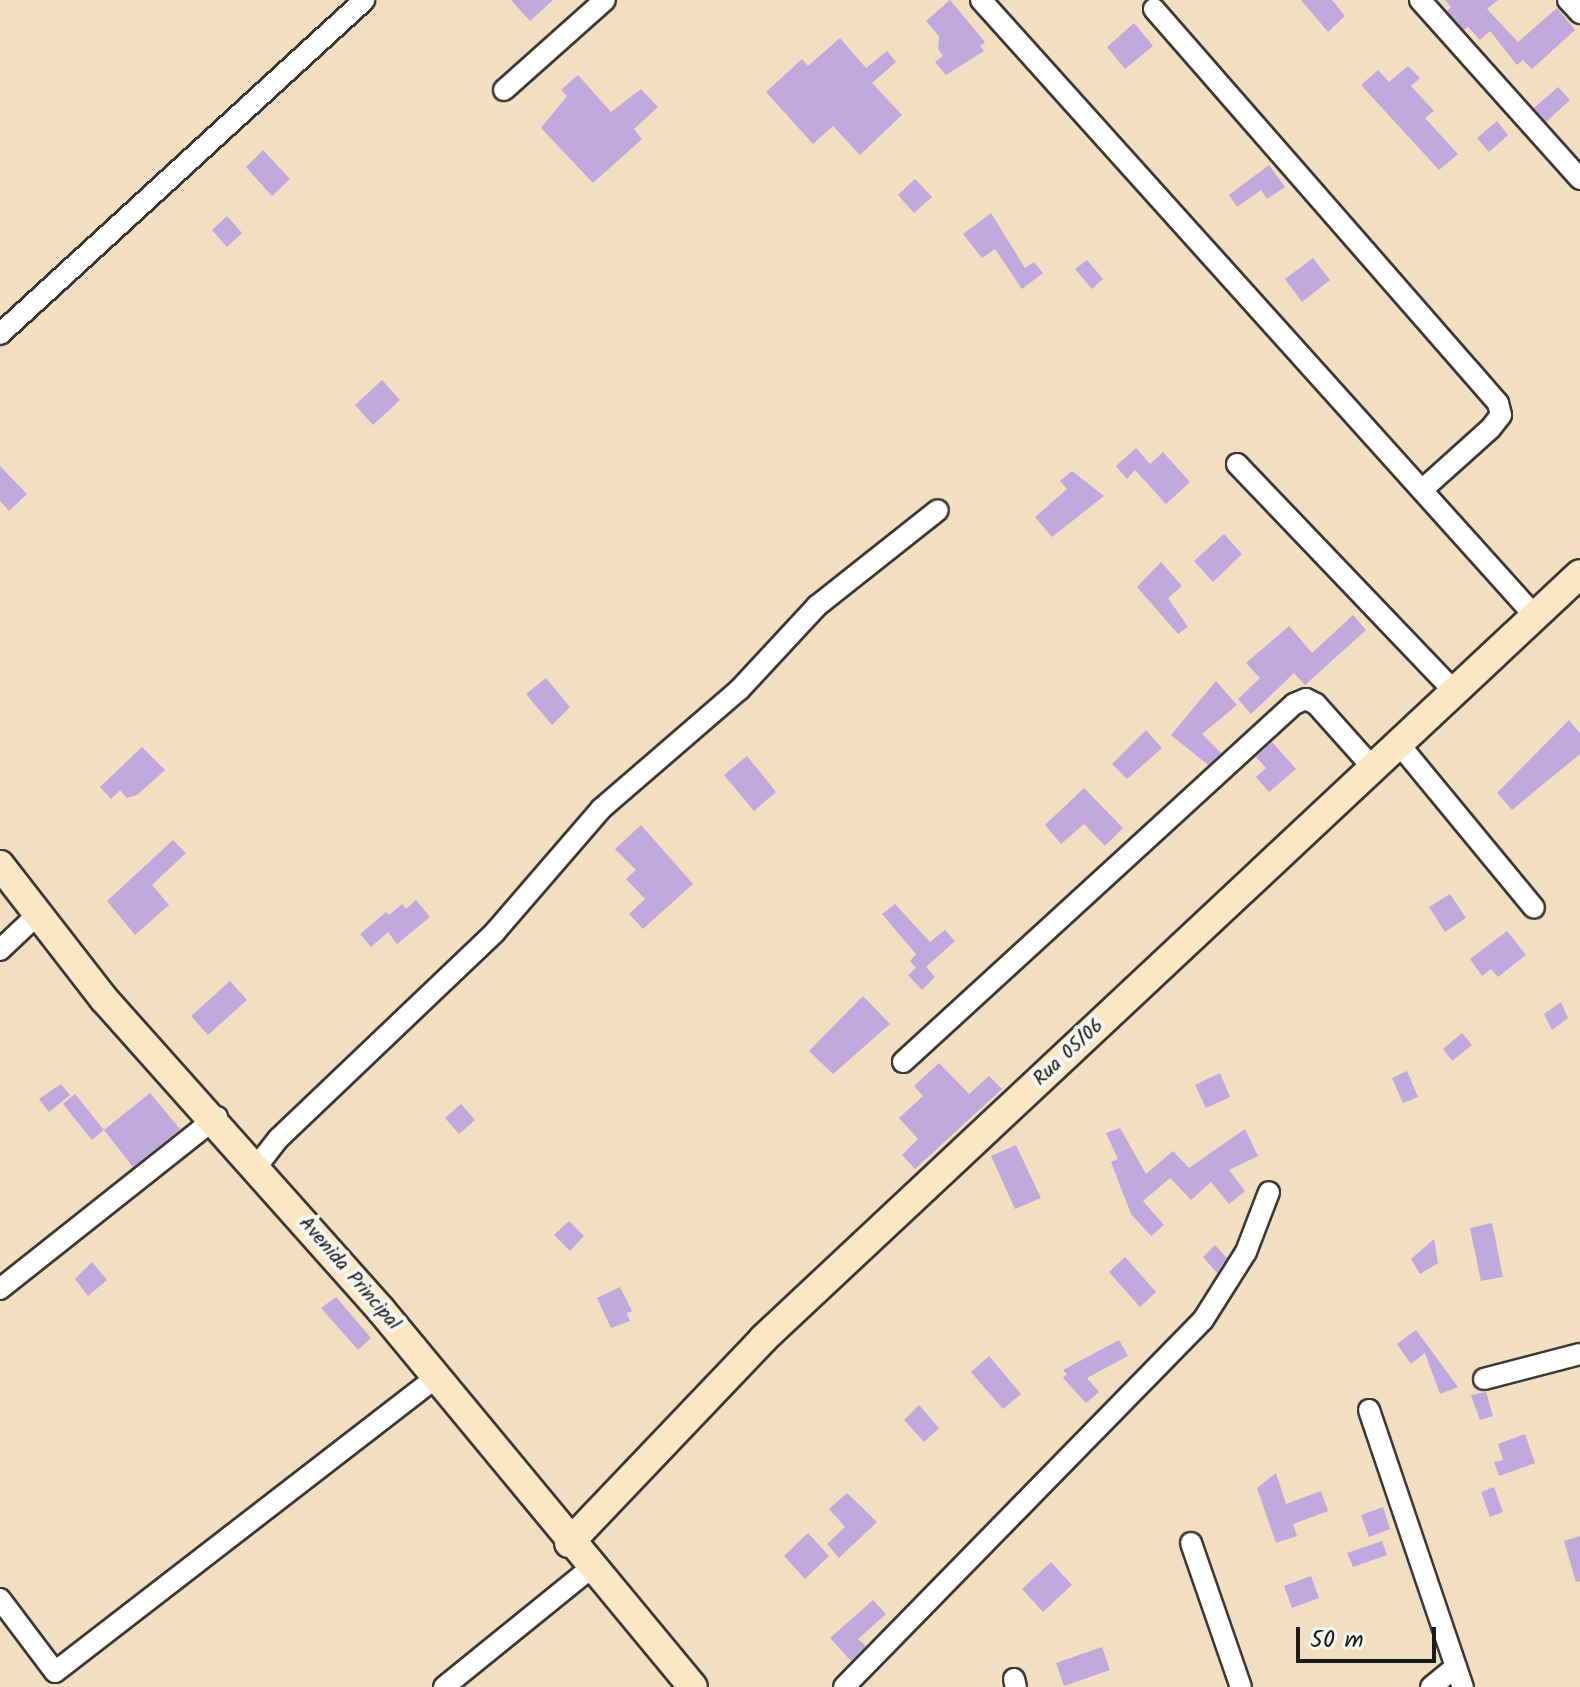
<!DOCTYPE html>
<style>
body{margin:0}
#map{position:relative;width:1580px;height:1687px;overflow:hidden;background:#f2dec1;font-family:Kalam,sans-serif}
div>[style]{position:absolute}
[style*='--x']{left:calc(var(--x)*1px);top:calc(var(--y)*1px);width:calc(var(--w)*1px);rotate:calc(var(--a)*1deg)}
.building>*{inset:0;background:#c0a9dd}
.roads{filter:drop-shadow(2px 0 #3c3935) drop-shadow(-2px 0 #3c3935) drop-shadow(0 2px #3c3935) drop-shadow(0 -2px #3c3935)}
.street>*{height:20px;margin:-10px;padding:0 10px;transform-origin:10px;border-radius:10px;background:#fff}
.secondary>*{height:28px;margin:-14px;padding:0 14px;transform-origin:14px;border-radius:14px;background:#fce6c4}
span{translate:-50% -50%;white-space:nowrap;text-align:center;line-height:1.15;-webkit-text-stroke:8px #f6f6f2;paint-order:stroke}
.street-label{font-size:20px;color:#1c1c1c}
.scale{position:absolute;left:1296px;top:1627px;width:140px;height:36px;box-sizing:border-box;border:4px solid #1c1c1c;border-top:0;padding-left:10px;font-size:24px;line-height:28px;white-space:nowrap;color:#1c1c1c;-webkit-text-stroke:6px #f6f6f2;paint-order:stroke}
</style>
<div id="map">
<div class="building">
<i style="clip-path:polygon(511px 0,553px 0,530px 21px)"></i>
<i style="clip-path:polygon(950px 0,985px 42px,980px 46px,984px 51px,946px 75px,935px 62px,943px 56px,938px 49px,939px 36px,926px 21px)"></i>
<i style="clip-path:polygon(1301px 0,1332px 0,1345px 16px,1328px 32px)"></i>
<i style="clip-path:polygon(1445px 0,1498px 0,1487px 9px,1518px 42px,1557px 8px,1575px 30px,1532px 69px,1523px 60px,1517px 65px,1490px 31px,1480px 40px,1468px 27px,1464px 30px,1447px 11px,1451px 7px)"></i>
<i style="clip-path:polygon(1134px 23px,1153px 46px,1125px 69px,1107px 47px)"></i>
<i style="clip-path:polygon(840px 38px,866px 68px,887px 51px,896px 62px,872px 83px,902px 115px,860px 155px,833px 126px,813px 144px,766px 92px,802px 59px,808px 66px)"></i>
<i style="clip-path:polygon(1408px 66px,1420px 78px,1411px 86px,1434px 111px,1425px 118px,1458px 154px,1439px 170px,1361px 85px,1378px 70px,1389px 82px)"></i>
<i style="clip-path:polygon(578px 75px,611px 112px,641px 89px,658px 107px,634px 129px,642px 139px,593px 183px,541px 128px,567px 96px,561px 90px)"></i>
<i style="clip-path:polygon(1558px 87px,1570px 100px,1546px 122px,1534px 108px)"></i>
<i style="clip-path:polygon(1497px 121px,1508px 135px,1489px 152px,1477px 138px)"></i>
<i style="clip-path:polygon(263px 150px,290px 179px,272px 196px,246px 167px)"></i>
<i style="clip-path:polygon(1269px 165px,1285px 187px,1267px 199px,1261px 190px,1237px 207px,1229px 195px)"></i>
<i style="clip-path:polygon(915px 179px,932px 197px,914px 213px,898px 195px)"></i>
<i style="clip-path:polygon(991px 213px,1025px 268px,1034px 262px,1043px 273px,1022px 289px,995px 249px,982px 258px,963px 234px)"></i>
<i style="clip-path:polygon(227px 216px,242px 233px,227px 247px,212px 230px)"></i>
<i style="clip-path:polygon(1313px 258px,1330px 280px,1302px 302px,1285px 279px)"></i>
<i style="clip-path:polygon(1087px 260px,1103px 279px,1092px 289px,1075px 269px)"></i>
<i style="clip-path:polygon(382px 380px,400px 400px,373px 425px,355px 405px)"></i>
<i style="clip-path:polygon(1136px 448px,1150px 464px,1163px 452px,1190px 482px,1166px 504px,1135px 470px,1127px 479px,1116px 466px)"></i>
<i style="clip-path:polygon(0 466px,27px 494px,9px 511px,0 501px)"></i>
<i style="clip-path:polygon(1072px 471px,1104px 496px,1052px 537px,1035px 517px,1067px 489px,1060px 481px)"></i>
<i style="clip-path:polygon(1224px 534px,1242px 554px,1213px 582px,1194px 561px)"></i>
<i style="clip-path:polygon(1161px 562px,1182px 586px,1168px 598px,1188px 627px,1178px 634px,1137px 587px)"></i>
<i style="clip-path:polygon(1353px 615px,1366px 630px,1305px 685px,1294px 673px,1251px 714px,1238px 699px,1260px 678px,1246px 663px,1289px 626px,1312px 653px)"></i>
<i style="clip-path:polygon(546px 678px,570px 707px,552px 725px,526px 694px)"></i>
<i style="clip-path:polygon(1216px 681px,1237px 705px,1202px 734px,1221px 753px,1208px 765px,1171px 735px)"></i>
<i style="clip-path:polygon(1569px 720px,1580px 733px,1580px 754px,1512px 810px,1497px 793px)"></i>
<i style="clip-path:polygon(1146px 730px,1162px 748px,1127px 779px,1112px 764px)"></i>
<i style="clip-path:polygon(1272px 742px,1296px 769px,1269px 792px,1256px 777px,1266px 768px,1256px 757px)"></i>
<i style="clip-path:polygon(142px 747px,165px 770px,137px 795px,127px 798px,120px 790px,111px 799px,100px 787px)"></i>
<i style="clip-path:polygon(747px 756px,776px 792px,754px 811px,724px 775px)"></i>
<i style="clip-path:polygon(1084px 788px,1123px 828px,1105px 846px,1084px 824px,1061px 844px,1045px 825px)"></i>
<i style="clip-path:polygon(641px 825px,693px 884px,643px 929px,629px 914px,645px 899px,626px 879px,636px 870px,615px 849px)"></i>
<i style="clip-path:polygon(173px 840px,186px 853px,152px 885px,169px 905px,135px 935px,107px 901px)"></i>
<i style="clip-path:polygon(1450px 894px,1466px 918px,1445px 932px,1429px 907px)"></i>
<i style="clip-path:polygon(416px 900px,430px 917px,397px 944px,388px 932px,371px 947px,360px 934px,386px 912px,389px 915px,402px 904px,406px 909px)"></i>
<i style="clip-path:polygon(895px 904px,930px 942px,945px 930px,955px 941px,926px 967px,935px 977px,922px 990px,908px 975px,916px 968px,910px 961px,916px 954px,882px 914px)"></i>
<i style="clip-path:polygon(1507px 931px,1526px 955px,1498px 977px,1491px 969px,1482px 976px,1470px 959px)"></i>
<i style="clip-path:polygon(230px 981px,247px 1000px,208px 1035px,191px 1016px)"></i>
<i style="clip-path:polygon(863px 996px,890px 1024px,833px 1074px,809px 1051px)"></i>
<i style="clip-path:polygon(1561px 1002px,1568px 1018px,1552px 1030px,1544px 1014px)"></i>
<i style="clip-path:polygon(1462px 1033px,1472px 1045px,1452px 1061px,1443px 1049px)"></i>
<i style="clip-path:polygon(939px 1063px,969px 1094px,989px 1076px,1002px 1089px,915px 1169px,902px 1155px,918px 1139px,899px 1118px,923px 1096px,914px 1086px)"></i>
<i style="clip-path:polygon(1407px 1071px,1418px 1097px,1403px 1103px,1392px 1078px)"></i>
<i style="clip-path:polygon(1220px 1073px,1230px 1097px,1206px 1108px,1195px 1085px)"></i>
<i style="clip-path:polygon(61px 1084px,70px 1095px,49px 1112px,39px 1099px)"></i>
<i style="clip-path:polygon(150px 1093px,180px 1129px,133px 1167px,104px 1130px)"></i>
<i style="clip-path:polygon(75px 1094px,104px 1130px,92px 1140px,63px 1104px)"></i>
<i style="clip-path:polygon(461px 1104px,475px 1120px,459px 1134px,445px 1118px)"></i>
<i style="clip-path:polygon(1120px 1128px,1146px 1174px,1173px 1151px,1189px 1168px,1245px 1129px,1258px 1156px,1229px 1170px,1245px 1191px,1229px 1204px,1211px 1182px,1191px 1200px,1170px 1178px,1143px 1201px,1164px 1225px,1151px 1236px,1131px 1214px,1111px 1162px,1118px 1159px,1106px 1133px)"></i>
<i style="clip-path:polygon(1016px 1145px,1041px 1198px,1015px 1209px,991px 1156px)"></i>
<i style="clip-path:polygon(569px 1221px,584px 1236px,570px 1251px,554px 1235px)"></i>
<i style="clip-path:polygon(1492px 1223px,1503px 1277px,1481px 1281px,1470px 1228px)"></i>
<i style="clip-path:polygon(1434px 1239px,1438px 1263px,1420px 1274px,1411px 1259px)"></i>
<i style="clip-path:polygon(1215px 1245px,1227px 1258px,1217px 1273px,1203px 1257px)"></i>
<i style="clip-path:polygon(1125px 1257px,1156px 1292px,1140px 1307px,1109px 1272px)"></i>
<i style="clip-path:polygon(92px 1262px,107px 1280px,88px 1296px,75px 1279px)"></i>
<i style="clip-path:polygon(620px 1287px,632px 1311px,627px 1313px,630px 1321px,611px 1328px,597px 1298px)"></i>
<i style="clip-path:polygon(336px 1297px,371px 1338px,358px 1350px,321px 1308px)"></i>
<i style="clip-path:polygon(1416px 1330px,1458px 1387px,1440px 1394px,1425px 1353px,1411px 1364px,1397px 1344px)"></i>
<i style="clip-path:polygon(1119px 1340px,1128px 1356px,1087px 1378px,1099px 1392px,1086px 1403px,1063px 1378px,1067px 1374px,1063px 1370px)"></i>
<i style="clip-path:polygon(989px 1356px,1021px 1394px,1003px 1409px,971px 1372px)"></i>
<i style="clip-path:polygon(1486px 1392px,1493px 1416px,1480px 1420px,1471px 1395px)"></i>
<i style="clip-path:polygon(919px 1405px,939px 1428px,924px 1442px,904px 1420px)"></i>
<i style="clip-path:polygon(1525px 1434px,1535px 1463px,1499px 1476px,1494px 1462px,1503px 1460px,1498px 1444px)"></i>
<i style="clip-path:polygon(1276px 1473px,1286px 1504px,1321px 1491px,1328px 1511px,1293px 1524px,1297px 1536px,1276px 1543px,1257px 1488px)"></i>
<i style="clip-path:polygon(1494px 1487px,1503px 1512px,1490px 1517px,1481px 1492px)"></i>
<i style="clip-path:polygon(847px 1493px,877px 1522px,839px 1558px,827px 1544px,845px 1527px,829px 1509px)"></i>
<i style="clip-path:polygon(1383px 1507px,1390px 1529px,1369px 1537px,1361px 1515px)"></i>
<i style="clip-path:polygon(808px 1533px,829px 1556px,805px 1579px,784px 1556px)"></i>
<i style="clip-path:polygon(1580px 1536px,1580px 1581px,1576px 1582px,1564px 1541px)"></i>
<i style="clip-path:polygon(1382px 1541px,1387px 1555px,1353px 1567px,1347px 1553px)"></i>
<i style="clip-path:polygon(1051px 1562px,1072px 1585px,1043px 1612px,1022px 1589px)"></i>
<i style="clip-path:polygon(1311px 1576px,1319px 1598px,1292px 1608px,1284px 1586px)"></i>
<i style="clip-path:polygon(873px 1600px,886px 1614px,858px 1639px,866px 1646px,851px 1661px,830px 1638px)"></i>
<i style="clip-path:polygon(1102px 1647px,1110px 1670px,1064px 1686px,1056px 1663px)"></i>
</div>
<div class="roads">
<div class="street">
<i style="--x:981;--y:0;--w:827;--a:48.04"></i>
<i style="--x:1420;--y:0;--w:240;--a:48.2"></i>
<i style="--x:1568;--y:0;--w:18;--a:47"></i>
<i style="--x:1154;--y:9;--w:523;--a:48.88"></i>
<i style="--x:1498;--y:403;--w:12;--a:76"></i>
<i style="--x:1501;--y:415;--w:16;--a:128"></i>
<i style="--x:1491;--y:428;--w:93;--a:138.1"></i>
<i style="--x:504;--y:90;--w:135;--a:-41.7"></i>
<i style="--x:0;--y:334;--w:494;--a:-42.5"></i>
<i style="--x:1237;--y:464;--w:315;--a:46.3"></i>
<i style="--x:1399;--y:744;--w:212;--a:50.5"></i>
<i style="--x:0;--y:950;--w:55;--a:-43.5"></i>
<i style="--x:903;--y:1062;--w:530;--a:-42.48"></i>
<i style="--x:1294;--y:704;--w:13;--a:-23"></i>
<i style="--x:1306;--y:699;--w:11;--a:27"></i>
<i style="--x:1316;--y:704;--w:86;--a:48.3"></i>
<i style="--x:257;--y:1166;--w:34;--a:-52"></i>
<i style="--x:278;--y:1139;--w:300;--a:-43.6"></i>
<i style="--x:495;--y:932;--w:162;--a:-49.2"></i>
<i style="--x:601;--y:809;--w:182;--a:-40.8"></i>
<i style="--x:739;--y:690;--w:115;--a:-47.1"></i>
<i style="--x:817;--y:606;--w:154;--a:-38.4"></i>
<i style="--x:0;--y:1289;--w:277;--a:-38.4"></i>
<i style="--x:1484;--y:1379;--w:99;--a:-14.6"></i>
<i style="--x:1369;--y:1410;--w:293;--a:71.3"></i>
<i style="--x:1191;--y:1543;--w:152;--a:70.9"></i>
<i style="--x:0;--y:1599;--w:91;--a:53"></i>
<i style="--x:55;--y:1672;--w:482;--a:-37.7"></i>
<i style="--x:1014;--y:1679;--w:8;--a:76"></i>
<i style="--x:444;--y:1687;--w:189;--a:-39"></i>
<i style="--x:844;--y:1687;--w:513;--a:-45.63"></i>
<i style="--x:1203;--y:1320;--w:80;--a:-57.7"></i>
<i style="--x:1246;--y:1252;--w:64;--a:-69"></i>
<i style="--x:1431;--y:1687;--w:32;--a:-39"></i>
</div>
<div class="secondary">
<i style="--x:0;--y:865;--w:170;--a:52.2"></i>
<i style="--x:104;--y:999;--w:416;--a:48.3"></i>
<i style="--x:381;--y:1310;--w:489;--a:50.4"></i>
<i style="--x:569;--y:1543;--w:282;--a:-46.4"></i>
<i style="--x:763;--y:1339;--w:1119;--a:-43.12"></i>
</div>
</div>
<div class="street-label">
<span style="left:1069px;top:1053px;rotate:-43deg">Rua 05/06</span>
<span style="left:349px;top:1274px;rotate:49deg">Avenida Principal</span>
</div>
<div class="scale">50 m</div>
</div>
